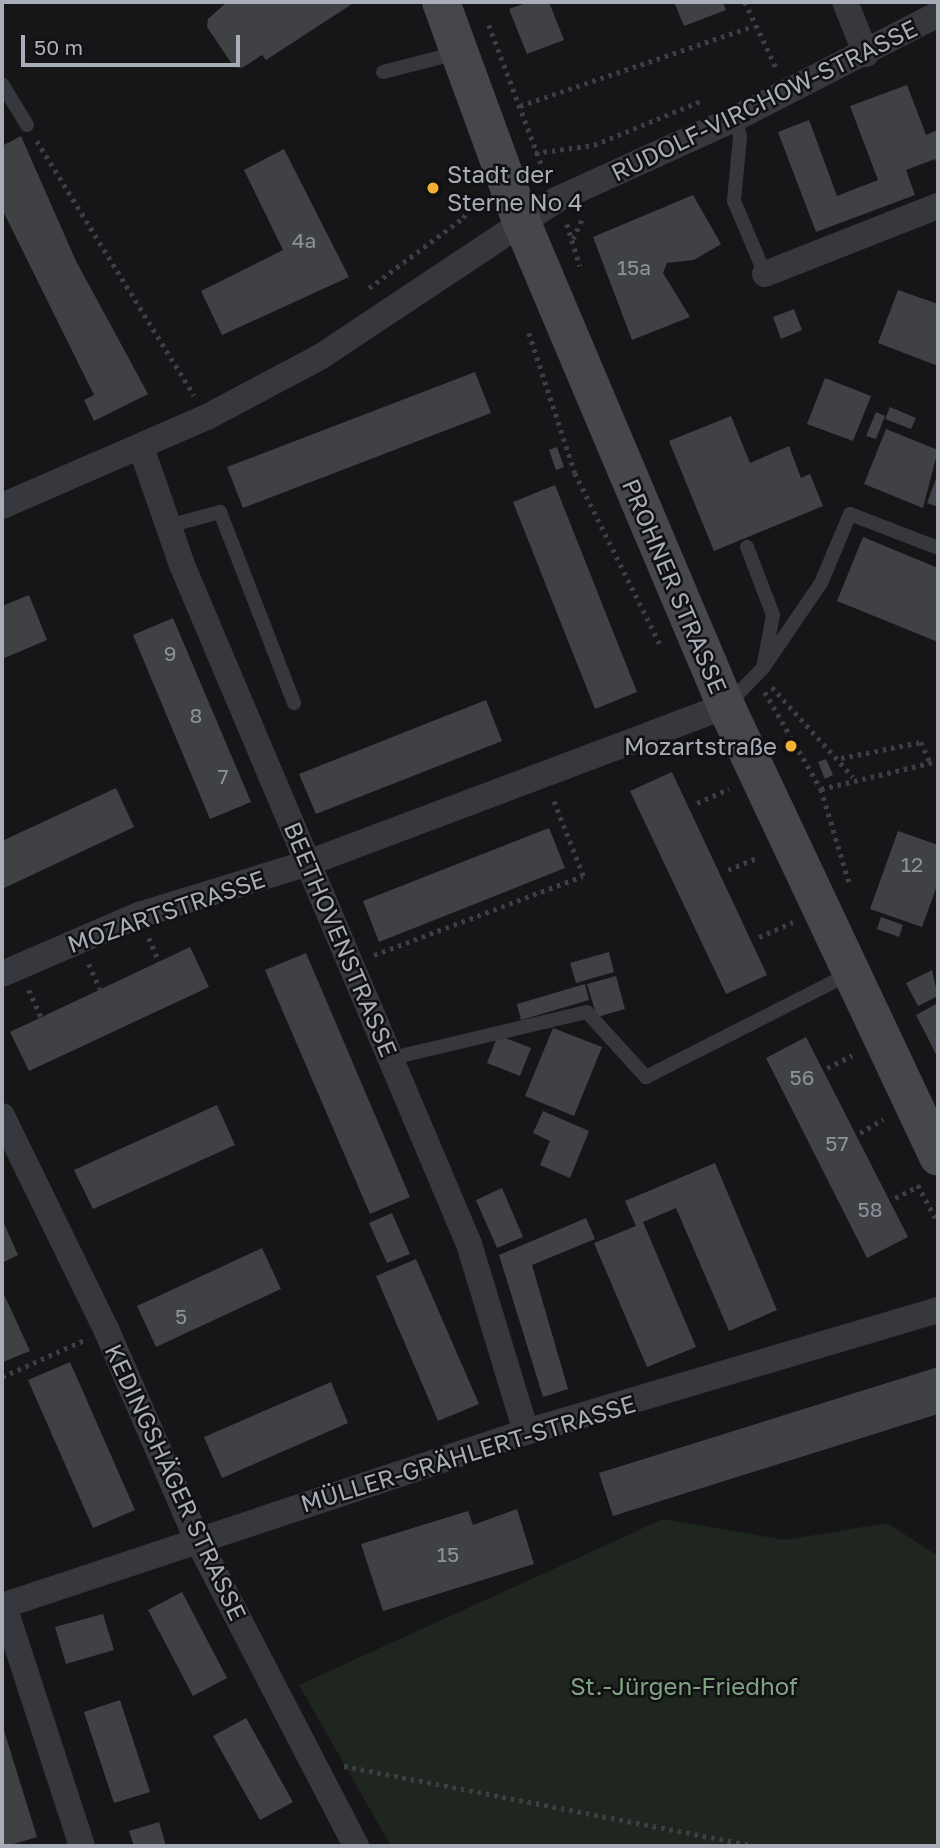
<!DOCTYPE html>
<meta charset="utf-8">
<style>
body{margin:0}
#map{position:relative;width:940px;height:1848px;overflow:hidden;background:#161618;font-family:"Golos Text",sans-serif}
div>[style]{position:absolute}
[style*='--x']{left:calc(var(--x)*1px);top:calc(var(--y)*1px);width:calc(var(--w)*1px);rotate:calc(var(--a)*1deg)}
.green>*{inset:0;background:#1e261f}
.building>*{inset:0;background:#404145}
.path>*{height:4.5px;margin-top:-2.25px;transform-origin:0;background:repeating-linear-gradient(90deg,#3d3f44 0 3.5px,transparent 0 8.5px)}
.service>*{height:14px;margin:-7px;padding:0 7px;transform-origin:7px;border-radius:7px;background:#37383d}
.minor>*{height:26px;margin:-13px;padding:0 13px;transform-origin:13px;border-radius:13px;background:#37383d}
.secondary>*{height:38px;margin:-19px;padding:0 19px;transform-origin:19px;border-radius:19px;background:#45474d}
.dots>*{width:19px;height:19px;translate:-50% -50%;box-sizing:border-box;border:4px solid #111113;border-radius:50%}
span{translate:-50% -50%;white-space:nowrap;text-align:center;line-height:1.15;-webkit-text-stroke:5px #111113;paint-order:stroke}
.number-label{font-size:21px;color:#8e929b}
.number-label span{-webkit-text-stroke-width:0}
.street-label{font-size:24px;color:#a8adb8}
.poi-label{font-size:24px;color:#a8adb8}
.left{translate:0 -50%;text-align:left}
.right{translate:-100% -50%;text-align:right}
.park-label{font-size:24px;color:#7fa381}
.frame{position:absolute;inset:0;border:4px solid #a8adb8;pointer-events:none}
.scale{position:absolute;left:21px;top:35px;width:219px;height:32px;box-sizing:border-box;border:4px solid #a8adb8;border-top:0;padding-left:9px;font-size:21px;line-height:24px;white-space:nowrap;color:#a8adb8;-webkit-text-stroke:5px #111113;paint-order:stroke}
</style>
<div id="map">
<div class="green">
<i style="clip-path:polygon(663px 1519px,785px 1540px,887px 1523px,938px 1556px,938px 1846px,391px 1846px,299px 1685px)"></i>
</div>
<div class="building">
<i style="clip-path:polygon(227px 2px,351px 2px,352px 4px,266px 60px,262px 55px,242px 68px,234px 67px,207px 27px,208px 19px)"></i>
<i style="clip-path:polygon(529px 2px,549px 2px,564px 40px,527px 54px,509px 9px)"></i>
<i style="clip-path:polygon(674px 2px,723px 2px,726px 10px,684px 26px)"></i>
<i style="clip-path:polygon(907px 85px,926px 135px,938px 130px,938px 168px,935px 159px,906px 170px,915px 195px,816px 232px,778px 132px,809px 120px,837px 196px,878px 180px,850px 106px)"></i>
<i style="clip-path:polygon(21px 136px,76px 261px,148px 394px,94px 421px,84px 400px,94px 395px,2px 209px,2px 146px)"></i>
<i style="clip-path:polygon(284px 149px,349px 277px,222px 335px,201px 291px,283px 250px,244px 170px)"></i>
<i style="clip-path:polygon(693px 195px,721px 244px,694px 260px,667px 263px,663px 273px,690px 317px,632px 340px,593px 237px)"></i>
<i style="clip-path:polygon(898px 290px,938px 304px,938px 366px,878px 343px)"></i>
<i style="clip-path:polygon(794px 309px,802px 330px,781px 339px,773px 317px)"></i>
<i style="clip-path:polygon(475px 372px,491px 413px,243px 508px,227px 467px)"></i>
<i style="clip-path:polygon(825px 378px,871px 396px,853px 441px,807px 424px)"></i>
<i style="clip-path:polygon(890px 407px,916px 418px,911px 429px,885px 419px)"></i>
<i style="clip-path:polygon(876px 412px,885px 416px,876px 439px,866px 436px)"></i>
<i style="clip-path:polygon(731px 416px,750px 463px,789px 446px,801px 478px,810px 474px,823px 506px,714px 551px,669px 441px)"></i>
<i style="clip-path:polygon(886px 429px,938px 450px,923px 508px,864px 484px)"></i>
<i style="clip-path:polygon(557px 447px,564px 467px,556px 470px,549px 450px)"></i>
<i style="clip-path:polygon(938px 473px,938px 507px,927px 503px)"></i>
<i style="clip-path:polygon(555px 485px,637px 692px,595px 709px,513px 502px)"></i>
<i style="clip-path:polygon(863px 537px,938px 568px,938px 642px,837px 601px)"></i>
<i style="clip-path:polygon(29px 595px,47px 640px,2px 659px,2px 606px)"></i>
<i style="clip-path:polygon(173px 618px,251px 802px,210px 819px,133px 635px)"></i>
<i style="clip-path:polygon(486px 700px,502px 741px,316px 814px,299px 774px)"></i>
<i style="clip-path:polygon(826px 759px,833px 775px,825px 779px,818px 762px)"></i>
<i style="clip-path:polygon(672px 772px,767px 975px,726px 994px,630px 791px)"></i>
<i style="clip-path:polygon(116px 788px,134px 827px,2px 889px,2px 841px)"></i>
<i style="clip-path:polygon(549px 828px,565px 868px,379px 942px,363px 901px)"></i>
<i style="clip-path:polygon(898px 831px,938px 845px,938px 883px,922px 927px,870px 909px)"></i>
<i style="clip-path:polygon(881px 917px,903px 925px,899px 937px,877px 929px)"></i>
<i style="clip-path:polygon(190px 947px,209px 987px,29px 1071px,10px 1032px)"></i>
<i style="clip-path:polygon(609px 952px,614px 972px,576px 983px,570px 963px)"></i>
<i style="clip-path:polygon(306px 953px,410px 1197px,370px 1214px,265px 970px)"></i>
<i style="clip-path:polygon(932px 970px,938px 996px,918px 1006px,906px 983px)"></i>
<i style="clip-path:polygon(616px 976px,625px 1009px,597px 1017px,587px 984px)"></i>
<i style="clip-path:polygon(585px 984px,589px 1000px,521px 1020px,517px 1004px)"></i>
<i style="clip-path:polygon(938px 1003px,938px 1058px,916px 1015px)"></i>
<i style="clip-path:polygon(553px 1028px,602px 1047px,574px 1116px,525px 1096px)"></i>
<i style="clip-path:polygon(498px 1035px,531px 1048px,520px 1076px,487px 1063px)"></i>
<i style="clip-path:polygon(806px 1037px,908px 1237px,867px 1258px,766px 1058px)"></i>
<i style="clip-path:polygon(217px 1105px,235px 1145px,93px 1209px,74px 1170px)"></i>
<i style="clip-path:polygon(543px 1111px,589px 1131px,570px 1178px,540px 1165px,550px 1141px,533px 1133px)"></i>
<i style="clip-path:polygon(715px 1163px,777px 1310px,729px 1331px,676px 1208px,643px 1222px,696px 1347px,647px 1367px,594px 1243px,636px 1226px,625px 1201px)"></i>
<i style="clip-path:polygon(502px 1188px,523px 1237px,497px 1248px,476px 1200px)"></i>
<i style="clip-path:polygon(392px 1213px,410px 1254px,387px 1263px,369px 1223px)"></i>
<i style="clip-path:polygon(586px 1218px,595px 1239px,532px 1265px,568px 1389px,543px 1397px,499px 1255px)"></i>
<i style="clip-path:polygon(2px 1219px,18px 1255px,2px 1263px)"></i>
<i style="clip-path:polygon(262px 1248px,281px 1289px,156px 1347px,137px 1306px)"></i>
<i style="clip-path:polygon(416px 1259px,479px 1404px,438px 1421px,376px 1276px)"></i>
<i style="clip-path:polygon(2px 1290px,30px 1351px,3px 1362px,2px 1358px)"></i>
<i style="clip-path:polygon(70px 1362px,135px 1510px,93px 1528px,28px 1380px)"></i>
<i style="clip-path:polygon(938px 1367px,938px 1414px,613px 1516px,599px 1473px)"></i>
<i style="clip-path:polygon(331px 1382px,348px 1423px,222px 1478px,204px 1437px)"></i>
<i style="clip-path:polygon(517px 1509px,534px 1564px,383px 1611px,361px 1544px,468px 1511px,473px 1525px)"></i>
<i style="clip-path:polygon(182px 1592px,227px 1678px,193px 1696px,148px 1610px)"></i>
<i style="clip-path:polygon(103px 1614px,114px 1650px,66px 1664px,55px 1627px)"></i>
<i style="clip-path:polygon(120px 1700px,150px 1792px,114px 1803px,84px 1712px)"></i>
<i style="clip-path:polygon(246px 1718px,293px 1802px,260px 1820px,213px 1736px)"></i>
<i style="clip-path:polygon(2px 1724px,37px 1837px,7px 1846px,2px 1846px)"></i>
<i style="clip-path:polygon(159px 1822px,166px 1846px,134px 1846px,129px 1831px)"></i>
</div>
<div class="path">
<i style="--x:745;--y:2;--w:74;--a:64.5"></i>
<i style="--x:489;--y:25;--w:162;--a:69.4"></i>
<i style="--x:520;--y:106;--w:247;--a:-18.9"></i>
<i style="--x:37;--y:141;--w:299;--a:58.3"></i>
<i style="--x:535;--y:153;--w:60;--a:-7.7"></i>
<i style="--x:594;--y:145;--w:116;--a:-22.4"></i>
<i style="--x:567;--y:224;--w:44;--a:72.8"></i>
<i style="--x:573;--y:239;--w:22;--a:-66"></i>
<i style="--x:369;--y:288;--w:117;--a:-36.7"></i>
<i style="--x:463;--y:218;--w:22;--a:-54"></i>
<i style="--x:529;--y:333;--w:147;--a:71.8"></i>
<i style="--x:575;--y:473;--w:193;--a:63.6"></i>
<i style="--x:772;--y:687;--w:121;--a:48"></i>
<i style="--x:765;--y:692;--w:112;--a:60"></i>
<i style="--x:821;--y:789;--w:97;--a:73.2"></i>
<i style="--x:841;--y:758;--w:82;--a:-11.3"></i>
<i style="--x:921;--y:742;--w:22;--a:66"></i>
<i style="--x:821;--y:789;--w:120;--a:-13.5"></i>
<i style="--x:697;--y:803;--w:35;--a:-24"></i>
<i style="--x:728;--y:870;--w:34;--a:-23"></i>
<i style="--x:759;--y:937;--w:37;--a:-24"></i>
<i style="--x:149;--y:938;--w:26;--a:67"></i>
<i style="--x:374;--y:955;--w:223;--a:-20.7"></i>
<i style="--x:583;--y:876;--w:83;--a:-111.3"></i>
<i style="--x:89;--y:964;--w:27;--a:66"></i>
<i style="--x:29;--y:990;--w:30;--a:66"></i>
<i style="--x:827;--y:1068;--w:28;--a:-27"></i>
<i style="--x:860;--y:1133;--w:27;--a:-31"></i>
<i style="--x:918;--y:1185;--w:43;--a:62.2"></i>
<i style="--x:895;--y:1198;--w:27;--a:-27"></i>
<i style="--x:2;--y:1377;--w:90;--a:-24.3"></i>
<i style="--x:344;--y:1766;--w:419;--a:11"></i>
</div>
<div class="service">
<i style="--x:383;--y:72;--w:76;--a:-14.4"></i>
<i style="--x:2;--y:84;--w:48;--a:58.6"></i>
<i style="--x:736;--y:118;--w:19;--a:78"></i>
<i style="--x:740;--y:137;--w:64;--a:95.4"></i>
<i style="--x:734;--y:201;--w:79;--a:67"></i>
<i style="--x:168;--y:526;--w:54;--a:-15.1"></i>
<i style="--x:220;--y:512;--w:205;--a:68.8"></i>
<i style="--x:763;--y:668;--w:103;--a:-55.7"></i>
<i style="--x:821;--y:583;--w:75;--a:-67.2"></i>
<i style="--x:850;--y:514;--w:94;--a:21.1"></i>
<i style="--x:728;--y:704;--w:50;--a:-45.8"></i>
<i style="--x:763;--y:668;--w:54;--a:-79.3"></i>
<i style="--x:773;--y:615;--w:73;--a:-110.9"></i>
<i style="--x:392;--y:1058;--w:200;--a:-13.3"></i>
<i style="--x:587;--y:1012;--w:88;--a:47.8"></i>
<i style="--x:646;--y:1077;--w:228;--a:-26.9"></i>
</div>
<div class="minor">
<i style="--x:845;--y:2;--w:56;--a:68"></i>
<i style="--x:765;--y:274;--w:186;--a:-21.5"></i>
<i style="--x:142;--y:450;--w:122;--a:70.8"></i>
<i style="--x:182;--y:565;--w:737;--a:67.09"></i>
<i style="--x:469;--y:1244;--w:196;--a:73.1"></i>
<i style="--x:2;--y:506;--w:223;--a:-23.5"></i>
<i style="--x:207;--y:417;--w:128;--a:-28"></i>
<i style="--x:320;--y:357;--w:283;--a:-33.6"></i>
<i style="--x:556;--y:200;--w:198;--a:-24.5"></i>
<i style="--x:736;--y:118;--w:227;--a:-27.2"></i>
<i style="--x:2;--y:974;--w:149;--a:-23.3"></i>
<i style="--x:139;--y:915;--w:177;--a:-17.1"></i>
<i style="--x:308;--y:863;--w:447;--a:-20.6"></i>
<i style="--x:2;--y:1116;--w:237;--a:64"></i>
<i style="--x:106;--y:1329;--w:229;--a:66.6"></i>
<i style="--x:197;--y:1539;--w:346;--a:62.6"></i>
<i style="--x:2;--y:1606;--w:552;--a:-18.37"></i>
<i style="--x:526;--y:1432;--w:430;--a:-16.5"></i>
<i style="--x:4;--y:1606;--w:252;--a:72"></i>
</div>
<div class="secondary">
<i style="--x:441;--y:2;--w:235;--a:69.9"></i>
<i style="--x:522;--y:223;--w:524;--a:67.1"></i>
<i style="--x:726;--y:706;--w:498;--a:64.8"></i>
</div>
<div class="dots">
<i style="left:433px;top:188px;background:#f2b134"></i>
<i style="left:791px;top:746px;background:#f2b134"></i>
</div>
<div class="number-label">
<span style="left:304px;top:240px">4a</span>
<span style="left:634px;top:267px">15a</span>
<span style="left:170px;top:653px">9</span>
<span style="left:196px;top:715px">8</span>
<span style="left:223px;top:776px">7</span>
<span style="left:912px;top:864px">12</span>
<span style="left:802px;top:1077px">56</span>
<span style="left:837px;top:1143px">57</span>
<span style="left:870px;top:1209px">58</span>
<span style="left:181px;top:1316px">5</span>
<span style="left:448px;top:1554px">15</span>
</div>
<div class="street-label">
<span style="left:764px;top:100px;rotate:-26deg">RUDOLF-VIRCHOW-STRASSE</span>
<span style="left:675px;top:586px;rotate:67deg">PROHNER STRASSE</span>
<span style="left:166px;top:911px;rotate:-19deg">MOZARTSTRASSE</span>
<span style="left:341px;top:939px;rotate:67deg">BEETHOVENSTRASSE</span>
<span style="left:468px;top:1453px;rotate:-17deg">MÜLLER-GRÄHLERT-STRASSE</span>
<span style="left:176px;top:1482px;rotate:65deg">KEDINGSHÄGER STRASSE</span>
</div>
<div class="poi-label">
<span class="left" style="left:447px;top:188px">Stadt der<br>Sterne No 4</span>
<span class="right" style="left:777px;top:746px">Mozartstraße</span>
</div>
<div class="park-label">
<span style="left:684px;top:1686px">St.-Jürgen-Friedhof</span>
</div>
<div class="frame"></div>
<div class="scale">50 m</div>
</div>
